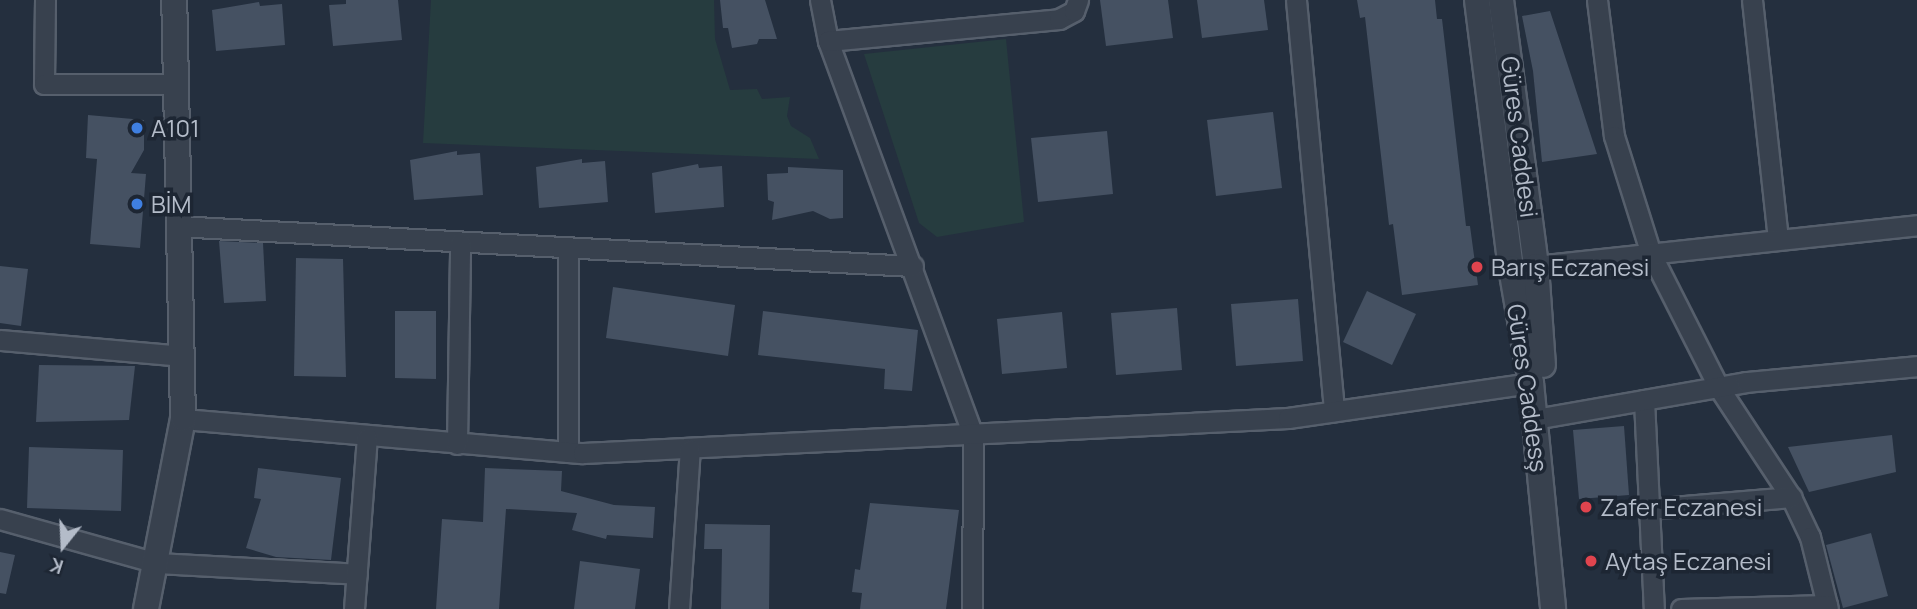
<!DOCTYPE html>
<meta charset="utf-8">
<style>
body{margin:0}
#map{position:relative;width:1917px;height:609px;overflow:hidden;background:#242f3e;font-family:Manrope,sans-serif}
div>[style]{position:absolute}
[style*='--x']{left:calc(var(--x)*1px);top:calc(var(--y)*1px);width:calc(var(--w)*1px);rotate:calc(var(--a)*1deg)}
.green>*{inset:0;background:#263c3f}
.building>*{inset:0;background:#455162}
.roads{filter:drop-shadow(2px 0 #565f6c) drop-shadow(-2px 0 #565f6c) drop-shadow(0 2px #565f6c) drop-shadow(0 -2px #565f6c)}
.minor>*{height:19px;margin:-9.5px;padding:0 9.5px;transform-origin:9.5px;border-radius:9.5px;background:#38414e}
.tertiary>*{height:24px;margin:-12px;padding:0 12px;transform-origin:12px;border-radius:12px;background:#38414e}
.dots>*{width:19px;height:19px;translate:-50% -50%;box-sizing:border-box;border:4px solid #1d2633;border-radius:50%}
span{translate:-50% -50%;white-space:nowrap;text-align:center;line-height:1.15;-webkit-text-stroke:7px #1d2633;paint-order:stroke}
.poi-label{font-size:24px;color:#b4bcc9}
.left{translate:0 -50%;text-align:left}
.street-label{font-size:24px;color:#b4bcc9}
.north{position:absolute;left:28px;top:511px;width:70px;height:70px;-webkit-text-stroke:5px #1d2633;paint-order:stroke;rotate:198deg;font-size:19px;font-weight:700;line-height:28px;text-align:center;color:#b4bcc9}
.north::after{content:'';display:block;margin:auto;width:24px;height:32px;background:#b4bcc9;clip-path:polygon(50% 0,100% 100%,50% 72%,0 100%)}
</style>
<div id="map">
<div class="green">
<i style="clip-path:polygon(431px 0,714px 0,715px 39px,730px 90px,757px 89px,762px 99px,790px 97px,787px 116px,791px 126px,810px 138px,819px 159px,423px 143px)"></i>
<i style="clip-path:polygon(1006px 39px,1024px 222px,937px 237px,919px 223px,864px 54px)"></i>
</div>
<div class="building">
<i style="clip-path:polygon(346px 0,398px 0,402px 40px,333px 46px,329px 5px,346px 4px)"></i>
<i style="clip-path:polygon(720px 0,765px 0,777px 39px,759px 39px,757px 44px,732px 48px,728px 28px,723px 28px)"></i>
<i style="clip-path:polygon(1100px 0,1168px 0,1173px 38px,1106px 46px)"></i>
<i style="clip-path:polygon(1197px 0,1264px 0,1268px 30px,1202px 38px)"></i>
<i style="clip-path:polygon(1357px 0,1435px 0,1437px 19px,1442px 19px,1466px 226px,1470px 226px,1478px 285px,1402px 295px,1393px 224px,1389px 225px,1365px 17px,1360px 18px)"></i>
<i style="clip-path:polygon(259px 2px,260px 6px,282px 4px,285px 45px,216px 51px,212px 10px)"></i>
<i style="clip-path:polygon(1550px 11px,1597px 154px,1542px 162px,1533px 71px,1522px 16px)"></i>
<i style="clip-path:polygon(1273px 112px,1282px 188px,1216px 196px,1207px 120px)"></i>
<i style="clip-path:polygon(88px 115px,144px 120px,144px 150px,131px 173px,146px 174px,140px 248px,90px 244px,97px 159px,86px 158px)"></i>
<i style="clip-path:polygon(1107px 131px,1113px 194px,1038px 202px,1031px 138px)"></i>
<i style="clip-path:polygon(457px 151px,457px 155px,480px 153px,483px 195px,414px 200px,410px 160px)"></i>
<i style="clip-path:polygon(582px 159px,582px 163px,605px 161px,608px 202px,539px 208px,536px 167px)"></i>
<i style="clip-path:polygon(698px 164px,699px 168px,722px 166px,724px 207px,655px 213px,652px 173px)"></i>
<i style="clip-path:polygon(788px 167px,843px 170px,843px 218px,830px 219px,813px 211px,772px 220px,774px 202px,768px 200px,767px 174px,788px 173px)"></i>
<i style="clip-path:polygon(219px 241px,263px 243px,266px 301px,224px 303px)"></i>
<i style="clip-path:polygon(296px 258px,343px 259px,346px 377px,294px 376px)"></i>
<i style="clip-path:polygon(0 266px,28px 269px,21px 326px,0 323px)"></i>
<i style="clip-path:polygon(613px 287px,735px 305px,728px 356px,606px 338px)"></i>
<i style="clip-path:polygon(1367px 291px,1416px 314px,1392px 365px,1343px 342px)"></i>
<i style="clip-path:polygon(1298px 299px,1303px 361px,1236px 366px,1231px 304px)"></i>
<i style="clip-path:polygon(1177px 308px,1182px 370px,1116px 375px,1111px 313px)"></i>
<i style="clip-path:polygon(395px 311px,436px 311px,436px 379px,395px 378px)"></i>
<i style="clip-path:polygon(763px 311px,918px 330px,912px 391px,884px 389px,885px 369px,758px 355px)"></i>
<i style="clip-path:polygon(1062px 312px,1067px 368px,1002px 374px,997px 319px)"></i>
<i style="clip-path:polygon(39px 365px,135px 366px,129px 420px,36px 422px)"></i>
<i style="clip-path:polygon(1624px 426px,1629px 495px,1579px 499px,1573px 430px)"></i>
<i style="clip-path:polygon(1892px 435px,1896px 472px,1809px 492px,1788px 447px)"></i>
<i style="clip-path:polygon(29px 447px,123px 450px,121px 511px,27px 508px)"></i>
<i style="clip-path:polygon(258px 468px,341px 478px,331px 560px,276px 557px,246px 548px,261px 499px,254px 498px)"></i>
<i style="clip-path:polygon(485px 468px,562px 471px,561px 491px,614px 505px,655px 507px,653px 538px,607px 535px,606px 539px,572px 530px,577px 513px,506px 509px,499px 609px,436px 609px,442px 519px,483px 522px)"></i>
<i style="clip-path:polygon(870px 503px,959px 510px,946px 609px,860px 609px,862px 593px,852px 592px,855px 569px,860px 570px)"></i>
<i style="clip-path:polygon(705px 524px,770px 525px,769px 609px,721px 609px,722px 549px,704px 549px)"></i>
<i style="clip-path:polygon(1871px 533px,1888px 596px,1843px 608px,1826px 545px)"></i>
<i style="clip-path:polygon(0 552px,15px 555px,6px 594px,0 593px)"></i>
<i style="clip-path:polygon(580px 561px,640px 569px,635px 609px,574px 609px)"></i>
</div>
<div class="roads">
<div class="minor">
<i style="--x:45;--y:0;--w:84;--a:90.7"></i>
<i style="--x:44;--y:84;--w:129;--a:0"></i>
<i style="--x:820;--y:0;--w:42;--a:79"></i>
<i style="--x:828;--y:41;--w:420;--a:69.8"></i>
<i style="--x:973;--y:435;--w:174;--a:90.3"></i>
<i style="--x:1296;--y:0;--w:413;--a:84.7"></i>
<i style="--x:1597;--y:0;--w:137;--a:82.9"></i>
<i style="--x:1614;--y:136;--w:124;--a:72.6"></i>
<i style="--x:1651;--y:254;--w:150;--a:63.1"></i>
<i style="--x:1719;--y:388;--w:131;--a:56.6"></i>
<i style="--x:1791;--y:497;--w:44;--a:64.6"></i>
<i style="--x:1810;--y:537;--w:74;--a:76"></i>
<i style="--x:1752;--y:0;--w:240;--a:83.8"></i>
<i style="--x:828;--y:41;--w:232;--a:-5.4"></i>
<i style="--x:1059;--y:19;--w:17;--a:-28"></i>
<i style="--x:1074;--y:11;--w:12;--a:-70"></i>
<i style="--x:176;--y:226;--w:738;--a:3.11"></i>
<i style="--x:568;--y:248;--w:204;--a:90"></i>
<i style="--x:1536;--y:266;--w:383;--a:-6.1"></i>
<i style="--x:0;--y:340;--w:183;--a:5"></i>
<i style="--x:1644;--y:400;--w:209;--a:87.3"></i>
<i style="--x:183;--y:419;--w:401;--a:4.9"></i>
<i style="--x:583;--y:453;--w:706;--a:-2.84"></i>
<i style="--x:1288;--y:418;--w:246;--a:-8.2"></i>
<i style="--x:1535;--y:419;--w:214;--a:-9.9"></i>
<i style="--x:1746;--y:382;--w:172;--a:-5.3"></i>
<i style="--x:457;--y:444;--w:202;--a:-89.1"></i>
<i style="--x:1649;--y:509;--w:143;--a:-4.8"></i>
<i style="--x:0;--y:519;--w:163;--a:15.7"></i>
<i style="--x:157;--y:563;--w:200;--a:3.1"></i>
<i style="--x:354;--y:609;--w:172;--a:-85.7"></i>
<i style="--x:679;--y:609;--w:160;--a:-86.1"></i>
<i style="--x:1681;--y:609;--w:146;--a:-1.6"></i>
</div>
<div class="tertiary">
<i style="--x:1477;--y:0;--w:270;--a:82.8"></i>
<i style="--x:1511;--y:268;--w:117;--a:80.1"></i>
<i style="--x:1531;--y:383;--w:227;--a:84.4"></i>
<i style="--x:1501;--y:0;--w:268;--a:82.5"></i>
<i style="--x:1536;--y:266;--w:99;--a:86"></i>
<i style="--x:146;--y:609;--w:194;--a:-79"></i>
<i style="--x:183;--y:419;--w:419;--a:-91.2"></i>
</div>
</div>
<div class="dots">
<i style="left:137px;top:128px;background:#3f7fe0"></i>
<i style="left:137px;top:204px;background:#3f7fe0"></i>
<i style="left:1477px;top:267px;background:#e0444e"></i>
<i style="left:1586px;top:507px;background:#e0444e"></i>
<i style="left:1591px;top:561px;background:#e0444e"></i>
</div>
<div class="poi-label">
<span class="left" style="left:151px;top:128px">A101</span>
<span class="left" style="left:151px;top:204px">BİM</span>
<span class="left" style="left:1491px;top:267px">Barış Eczanesi</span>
<span class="left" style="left:1600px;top:507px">Zafer Eczanesi</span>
<span class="left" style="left:1605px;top:561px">Aytaş Eczanesi</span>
</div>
<div class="street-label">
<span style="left:1520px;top:137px;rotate:83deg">Güres Caddesi</span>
<span style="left:1528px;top:388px;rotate:82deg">Güres Caddesş</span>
</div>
<div class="north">K</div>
</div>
